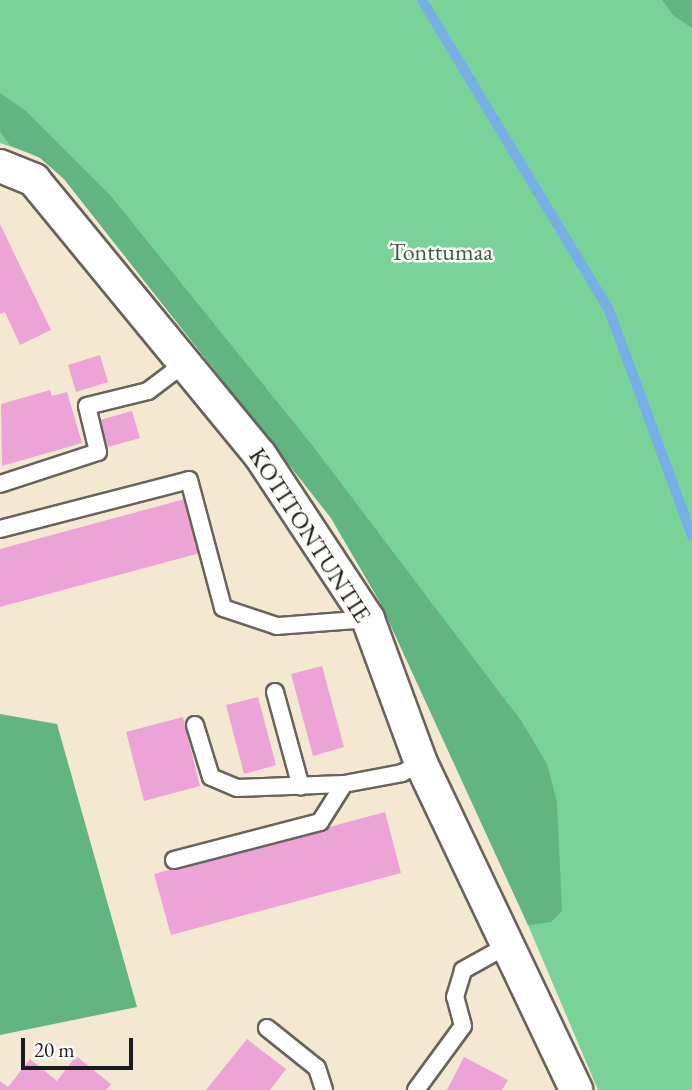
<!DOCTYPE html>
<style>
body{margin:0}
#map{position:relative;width:692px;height:1090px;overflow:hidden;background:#f5e8d2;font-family:"EB Garamond",serif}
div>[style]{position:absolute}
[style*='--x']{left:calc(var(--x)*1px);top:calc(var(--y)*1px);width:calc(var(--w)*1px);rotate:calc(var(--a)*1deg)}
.green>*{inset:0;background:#79d298}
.forest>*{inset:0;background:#62b480}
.stream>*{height:10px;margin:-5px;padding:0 5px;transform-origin:5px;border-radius:5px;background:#78aee6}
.building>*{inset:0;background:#eba4d5}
.roads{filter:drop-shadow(2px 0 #68635c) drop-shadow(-2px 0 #68635c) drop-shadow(0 2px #68635c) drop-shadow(0 -2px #68635c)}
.service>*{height:16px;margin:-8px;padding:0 8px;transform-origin:8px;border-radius:8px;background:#fff}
.minor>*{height:32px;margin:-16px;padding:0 16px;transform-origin:16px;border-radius:16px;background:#fff}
span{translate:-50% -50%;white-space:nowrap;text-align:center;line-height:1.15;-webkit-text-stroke:5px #fdfcf7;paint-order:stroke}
.park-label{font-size:24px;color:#3d5c47}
.street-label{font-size:24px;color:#1c1c1c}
.scale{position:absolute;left:21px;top:1038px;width:112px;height:32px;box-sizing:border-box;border:4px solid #1c1c1c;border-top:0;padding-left:9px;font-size:21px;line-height:24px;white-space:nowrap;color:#1c1c1c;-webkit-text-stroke:5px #fdfcf7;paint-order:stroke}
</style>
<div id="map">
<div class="green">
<i style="clip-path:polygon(0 0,692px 0,692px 1090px,598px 1090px,528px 925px,380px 602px,331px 518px,64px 179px,40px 157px,0 143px)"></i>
</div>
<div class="forest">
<i style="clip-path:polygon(662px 0,692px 0,692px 28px,673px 15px)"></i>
<i style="clip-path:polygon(0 93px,26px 111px,110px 195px,312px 445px,522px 722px,547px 764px,557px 802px,562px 911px,551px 922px,528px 925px,380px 602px,331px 518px,64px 179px,40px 158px,10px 145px,0 132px)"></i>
<i style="clip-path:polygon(0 714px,57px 724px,137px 1007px,0 1035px)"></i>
</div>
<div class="stream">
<i style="--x:422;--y:0;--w:362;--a:58.9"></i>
<i style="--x:609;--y:310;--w:241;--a:69.8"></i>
</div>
<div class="building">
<i style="clip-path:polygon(0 224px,51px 330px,20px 345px,5px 312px,0 314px)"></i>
<i style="clip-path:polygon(100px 355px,108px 382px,76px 392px,68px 365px)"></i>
<i style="clip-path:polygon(50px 390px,52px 396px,67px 392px,82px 443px,2px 466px,1px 404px)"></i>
<i style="clip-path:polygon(132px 411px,140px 438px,108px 447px,100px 420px)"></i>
<i style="clip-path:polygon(185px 499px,200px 553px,0 607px,0 549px)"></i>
<i style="clip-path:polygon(322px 666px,344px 747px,313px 756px,291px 674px)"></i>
<i style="clip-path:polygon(258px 697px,276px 765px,244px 774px,226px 705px)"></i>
<i style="clip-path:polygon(183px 717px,200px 786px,144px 801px,126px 732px)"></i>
<i style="clip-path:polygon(385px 812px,401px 873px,171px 935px,154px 874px)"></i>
<i style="clip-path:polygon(247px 1039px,286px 1069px,270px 1090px,206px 1090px)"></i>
<i style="clip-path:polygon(76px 1056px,111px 1084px,106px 1090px,0 1090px,0 1081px,8px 1087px,30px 1059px,57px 1081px)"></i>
<i style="clip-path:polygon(464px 1057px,508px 1080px,502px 1090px,447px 1090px)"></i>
</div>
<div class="roads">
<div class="service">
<i style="--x:0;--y:484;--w:103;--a:-18.1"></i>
<i style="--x:98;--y:452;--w:47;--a:-103.4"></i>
<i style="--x:87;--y:406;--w:63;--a:-13.8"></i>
<i style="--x:148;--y:391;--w:46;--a:-37.1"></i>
<i style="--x:0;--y:529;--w:195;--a:-14.5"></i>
<i style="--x:189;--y:480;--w:132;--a:75.1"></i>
<i style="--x:223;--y:608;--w:57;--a:18.4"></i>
<i style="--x:277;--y:626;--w:91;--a:-4.4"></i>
<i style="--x:275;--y:692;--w:98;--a:74.7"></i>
<i style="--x:195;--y:725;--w:54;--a:72.9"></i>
<i style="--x:211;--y:777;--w:28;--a:23"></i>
<i style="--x:237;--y:788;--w:107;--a:-2.1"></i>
<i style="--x:344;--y:784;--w:59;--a:-10.7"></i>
<i style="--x:402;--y:773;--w:21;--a:-28"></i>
<i style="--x:174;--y:860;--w:151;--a:-14.6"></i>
<i style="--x:320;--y:822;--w:45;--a:-57.7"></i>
<i style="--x:267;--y:1028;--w:64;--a:38.7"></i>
<i style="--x:317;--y:1068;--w:23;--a:72"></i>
<i style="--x:416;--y:1090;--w:79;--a:-53.7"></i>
<i style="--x:463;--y:1026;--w:30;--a:-105"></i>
<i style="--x:455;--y:997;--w:28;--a:-73"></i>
<i style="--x:463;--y:970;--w:54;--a:-29"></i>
</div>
<div class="minor">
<i style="--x:0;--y:166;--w:37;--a:22"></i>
<i style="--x:34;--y:180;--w:356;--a:50.6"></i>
<i style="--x:260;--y:455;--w:196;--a:56.6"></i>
<i style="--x:368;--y:619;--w:153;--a:69.8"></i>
<i style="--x:421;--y:763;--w:362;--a:64.6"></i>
</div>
</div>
<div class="park-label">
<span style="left:441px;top:252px">Tonttumaa</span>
</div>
<div class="street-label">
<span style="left:310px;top:535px;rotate:57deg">KOTITONTUNTIE</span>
</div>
<div class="scale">20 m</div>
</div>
